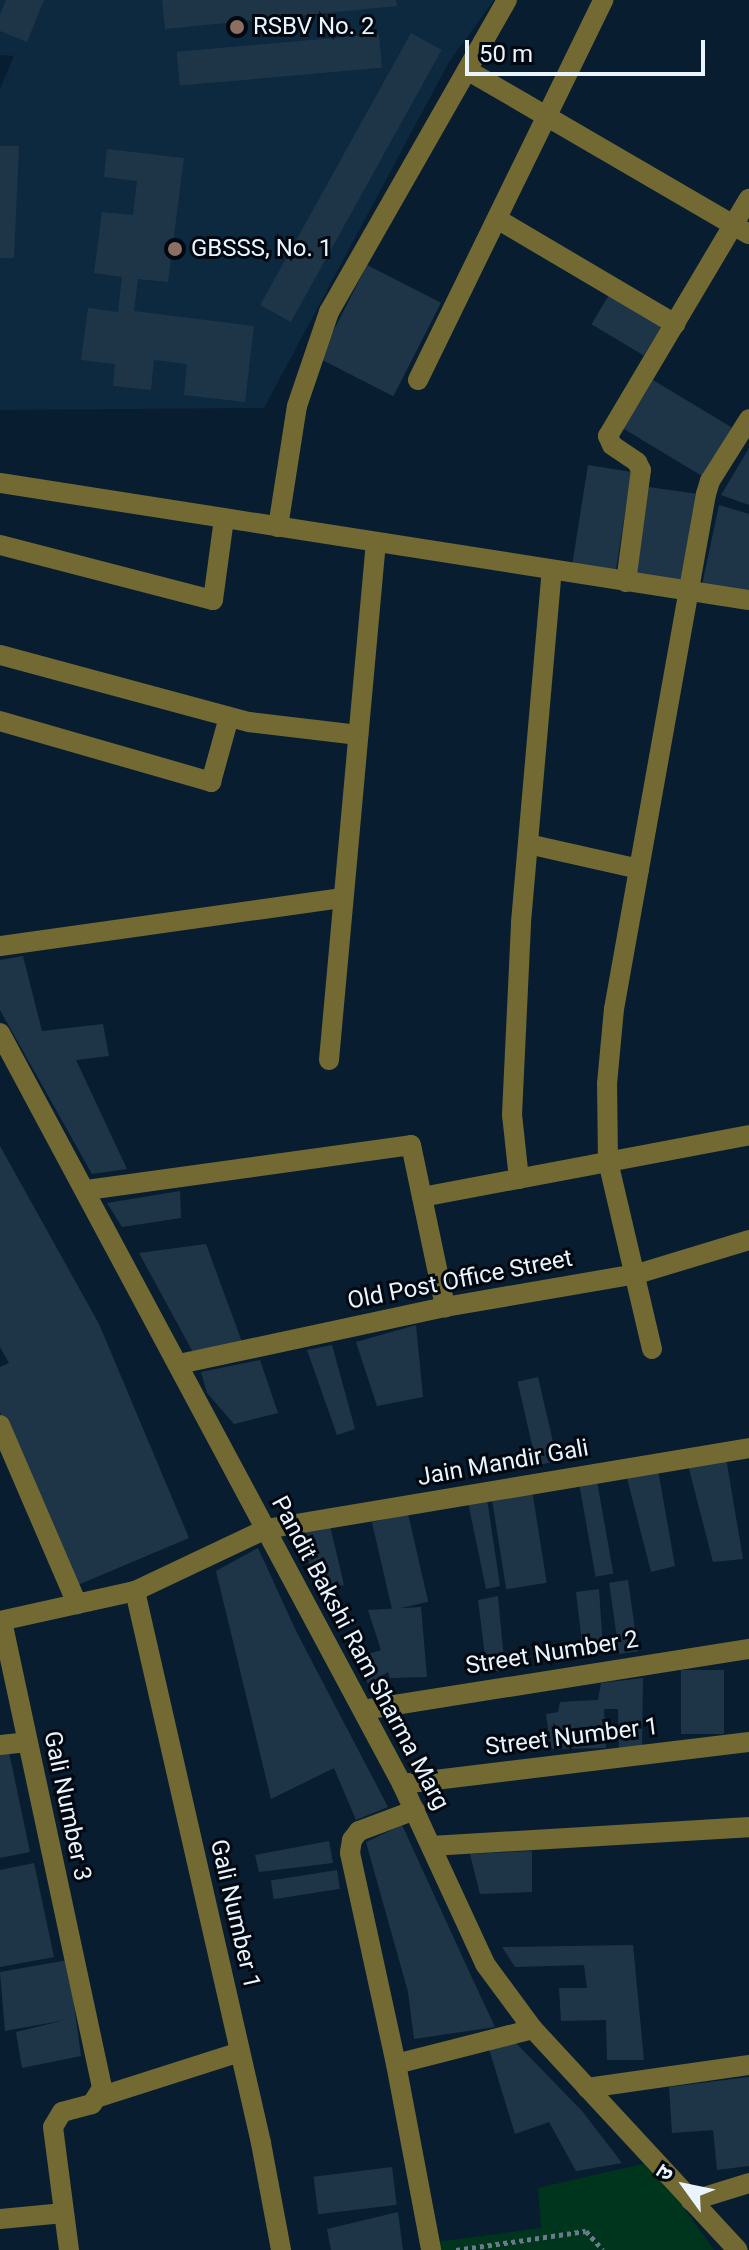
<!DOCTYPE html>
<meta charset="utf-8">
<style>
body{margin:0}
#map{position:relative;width:749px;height:2250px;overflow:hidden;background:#081e30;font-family:Roboto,"Noto Sans Devanagari",sans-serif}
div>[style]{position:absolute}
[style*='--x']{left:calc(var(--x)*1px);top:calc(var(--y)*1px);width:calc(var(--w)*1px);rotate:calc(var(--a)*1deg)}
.built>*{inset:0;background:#0c293f}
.green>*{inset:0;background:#00351d}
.building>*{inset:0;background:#1e3548;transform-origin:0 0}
.path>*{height:5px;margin-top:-2.5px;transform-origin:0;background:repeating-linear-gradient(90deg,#697a88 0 4px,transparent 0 8px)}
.minor>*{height:20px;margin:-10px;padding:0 10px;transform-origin:10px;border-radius:10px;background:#736a33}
.dots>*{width:22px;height:22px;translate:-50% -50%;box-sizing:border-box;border:4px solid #02080f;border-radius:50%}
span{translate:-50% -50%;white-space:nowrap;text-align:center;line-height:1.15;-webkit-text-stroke:6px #02080f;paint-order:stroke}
.poi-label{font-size:24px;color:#e9f4fe}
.left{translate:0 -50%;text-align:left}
.street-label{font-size:24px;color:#e9f4fe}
.north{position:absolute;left:645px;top:2146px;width:80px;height:80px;-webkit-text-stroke:6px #02080f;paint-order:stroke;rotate:303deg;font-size:22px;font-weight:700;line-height:32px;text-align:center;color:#e9f4fe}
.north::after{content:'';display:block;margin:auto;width:28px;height:36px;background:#e9f4fe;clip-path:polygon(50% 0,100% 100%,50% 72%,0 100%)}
.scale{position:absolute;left:465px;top:40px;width:240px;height:36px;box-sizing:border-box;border:4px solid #e9f4fe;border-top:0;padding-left:10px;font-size:24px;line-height:28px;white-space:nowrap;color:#e9f4fe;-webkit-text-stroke:6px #02080f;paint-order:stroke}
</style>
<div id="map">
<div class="built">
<div style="clip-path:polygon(0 0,494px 0,449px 62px,264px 408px,0 410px,0 89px,14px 56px,0 55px)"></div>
</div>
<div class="green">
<div style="clip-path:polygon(651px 2162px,714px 2250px,438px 2250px,436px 2242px,541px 2228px,538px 2188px)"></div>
</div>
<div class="building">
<div style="clip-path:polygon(6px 0,44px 0,27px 42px,0 31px,0 15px)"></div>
<div style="clip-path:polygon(162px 0,396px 0,397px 6px,165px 29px)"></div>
<div style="left:411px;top:33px;width:35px;height:311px;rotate:29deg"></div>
<div style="left:379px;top:34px;width:34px;height:203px;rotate:85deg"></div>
<div style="clip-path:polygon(0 146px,19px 146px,14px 258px,0 258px)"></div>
<div style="clip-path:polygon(107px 149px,184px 158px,168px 282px,138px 279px,134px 311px,254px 326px,245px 402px,184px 395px,187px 364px,154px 360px,151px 390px,113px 386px,115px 364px,81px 360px,88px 308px,118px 312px,122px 277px,94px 273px,102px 212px,133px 215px,137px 181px,104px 177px)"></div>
<div style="left:367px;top:265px;width:83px;height:105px;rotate:27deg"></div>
<div style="left:609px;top:295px;width:61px;height:34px;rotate:31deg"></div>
<div style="left:653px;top:380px;width:92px;height:57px;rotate:31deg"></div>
<div style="clip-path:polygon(749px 448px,749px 505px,721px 495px)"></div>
<div style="left:588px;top:465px;width:44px;height:102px;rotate:9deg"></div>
<div style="left:641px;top:486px;width:60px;height:90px;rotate:8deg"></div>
<div style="clip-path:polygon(719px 505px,749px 514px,749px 591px,702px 585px)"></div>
<div style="clip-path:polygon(23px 956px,42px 1031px,103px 1024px,109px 1056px,76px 1060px,127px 1169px,92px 1174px,0 1010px,0 960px)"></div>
<div style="clip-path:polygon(0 1146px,99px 1324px,189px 1538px,73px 1587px,0 1412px,0 1367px,9px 1363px,0 1347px)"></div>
<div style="clip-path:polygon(180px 1191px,181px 1218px,122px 1227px,107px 1203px)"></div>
<div style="clip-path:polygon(206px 1244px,242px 1342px,194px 1354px,139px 1253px)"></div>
<div style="clip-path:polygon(416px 1325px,423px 1397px,377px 1406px,356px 1342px)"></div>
<div style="clip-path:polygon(332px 1345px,355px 1429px,337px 1435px,307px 1350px)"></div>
<div style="clip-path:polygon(260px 1360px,278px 1413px,234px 1424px,207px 1393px,201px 1372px)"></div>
<div style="left:538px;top:1377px;width:86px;height:21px;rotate:77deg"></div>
<div style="clip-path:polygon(726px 1458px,743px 1559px,713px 1562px,688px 1465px)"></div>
<div style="clip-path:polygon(658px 1470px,675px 1566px,651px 1572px,627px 1478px)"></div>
<div style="left:597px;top:1481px;width:94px;height:18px;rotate:80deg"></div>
<div style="left:532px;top:1490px;width:94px;height:41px;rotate:81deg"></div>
<div style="clip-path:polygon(487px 1499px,500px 1586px,486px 1589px,468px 1502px)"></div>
<div style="left:408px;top:1514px;width:90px;height:37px;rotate:77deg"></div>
<div style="clip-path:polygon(330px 1526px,344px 1585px,319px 1589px,296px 1533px)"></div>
<div style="clip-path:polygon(258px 1548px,296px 1631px,388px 1807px,356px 1820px,334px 1768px,271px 1799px,216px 1571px)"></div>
<div style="left:628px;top:1580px;width:72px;height:19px;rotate:82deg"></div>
<div style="clip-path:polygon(599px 1589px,603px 1648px,583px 1651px,576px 1592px)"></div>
<div style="clip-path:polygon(498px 1596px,505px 1671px,487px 1671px,478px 1600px)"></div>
<div style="clip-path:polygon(421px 1607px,427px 1677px,390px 1678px,388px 1672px,368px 1684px,356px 1658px,381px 1650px,368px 1610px)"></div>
<div style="left:681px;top:1670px;width:43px;height:64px"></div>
<div style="clip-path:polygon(643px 1678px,642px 1749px,619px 1749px,618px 1709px,604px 1709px,606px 1748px,551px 1749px,546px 1714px,558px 1712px,560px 1702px,598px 1700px,601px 1683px)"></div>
<div style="clip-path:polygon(9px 1752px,30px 1852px,0 1858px,0 1753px)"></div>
<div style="clip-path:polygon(402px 1825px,473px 1980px,495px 2027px,414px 2039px,408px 1992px,366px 1842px)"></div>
<div style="clip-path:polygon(329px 1841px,333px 1863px,259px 1872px,255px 1855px)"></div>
<div style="clip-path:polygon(532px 1851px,532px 1892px,480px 1894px,470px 1854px)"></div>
<div style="clip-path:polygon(34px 1863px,54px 1957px,0 1967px,0 1870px)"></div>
<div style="left:337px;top:1870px;width:19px;height:67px;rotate:81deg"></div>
<div style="clip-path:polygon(633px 1945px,644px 2060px,607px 2060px,606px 2020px,561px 2021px,559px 1988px,587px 1988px,584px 1965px,515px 1967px,502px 1947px)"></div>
<div style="clip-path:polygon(68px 1960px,81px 2056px,22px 2068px,16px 2032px,65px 2020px,5px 2031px,0 1972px)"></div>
<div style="clip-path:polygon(514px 2041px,582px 2111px,622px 2163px,576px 2171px,549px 2122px,515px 2134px,489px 2049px)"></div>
<div style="clip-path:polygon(749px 2077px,749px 2166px,717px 2170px,713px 2130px,672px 2133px,669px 2087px)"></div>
<div style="left:392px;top:2167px;width:38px;height:79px;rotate:83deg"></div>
<div style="clip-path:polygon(398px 2212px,403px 2250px,331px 2250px,327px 2229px)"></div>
</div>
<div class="path">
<div style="--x:456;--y:2250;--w:131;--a:-8.3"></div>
<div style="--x:586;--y:2231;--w:25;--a:48"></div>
</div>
<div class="minor">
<div style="--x:467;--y:70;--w:326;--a:30.2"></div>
<div style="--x:497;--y:219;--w:207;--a:30.5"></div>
<div style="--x:418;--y:380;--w:423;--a:-64"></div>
<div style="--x:0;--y:483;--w:758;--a:8.88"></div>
<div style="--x:278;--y:527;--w:122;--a:-81.1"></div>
<div style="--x:297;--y:406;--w:99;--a:-71.2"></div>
<div style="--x:329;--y:312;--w:359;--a:-60.3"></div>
<div style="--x:0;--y:545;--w:220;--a:14.5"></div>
<div style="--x:213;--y:600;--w:82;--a:-82.3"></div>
<div style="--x:626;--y:582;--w:113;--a:-82.4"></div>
<div style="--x:641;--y:470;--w:9;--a:-117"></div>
<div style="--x:637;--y:462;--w:30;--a:-146"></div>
<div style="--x:612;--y:445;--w:10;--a:-114"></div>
<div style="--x:608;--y:436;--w:276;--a:-59.3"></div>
<div style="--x:0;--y:655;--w:258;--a:15.1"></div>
<div style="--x:249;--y:722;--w:110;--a:6.8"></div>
<div style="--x:0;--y:721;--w:220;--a:16.1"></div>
<div style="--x:211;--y:782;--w:67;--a:-74.5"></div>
<div style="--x:528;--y:844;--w:114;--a:12.7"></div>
<div style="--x:0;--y:946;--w:346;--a:-8"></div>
<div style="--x:0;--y:1033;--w:852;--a:61.84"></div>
<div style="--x:402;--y:1784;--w:198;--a:65.2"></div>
<div style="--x:485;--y:1964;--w:81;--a:53.6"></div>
<div style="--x:533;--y:2029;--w:301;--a:47.2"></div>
<div style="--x:329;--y:1060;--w:520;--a:-84.82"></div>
<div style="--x:519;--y:1179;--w:64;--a:-96.2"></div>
<div style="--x:512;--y:1115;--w:193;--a:-87.3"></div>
<div style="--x:521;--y:922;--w:352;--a:-85"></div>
<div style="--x:87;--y:1190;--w:327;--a:-7.9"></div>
<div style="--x:411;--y:1145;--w:166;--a:78.1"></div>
<div style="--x:422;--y:1197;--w:333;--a:-10.7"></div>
<div style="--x:652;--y:1349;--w:192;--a:-103.2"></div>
<div style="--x:608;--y:1162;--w:78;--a:-90.7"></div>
<div style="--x:607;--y:1084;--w:75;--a:-84.7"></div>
<div style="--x:614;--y:1009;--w:523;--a:-79.87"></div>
<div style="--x:706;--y:494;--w:14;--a:-73"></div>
<div style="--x:710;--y:481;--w:73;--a:-57.8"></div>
<div style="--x:179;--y:1364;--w:272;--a:-12.1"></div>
<div style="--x:445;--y:1307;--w:195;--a:-9.8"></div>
<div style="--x:637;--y:1274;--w:117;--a:-16.9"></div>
<div style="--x:0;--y:1425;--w:195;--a:66.7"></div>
<div style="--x:135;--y:1591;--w:566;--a:77.14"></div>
<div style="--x:261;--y:2143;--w:109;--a:79.4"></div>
<div style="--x:0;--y:1621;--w:138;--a:-12.5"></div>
<div style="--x:135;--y:1591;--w:145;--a:-25.3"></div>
<div style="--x:266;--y:1529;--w:490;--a:-9.5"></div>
<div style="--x:2;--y:1621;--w:478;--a:77.9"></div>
<div style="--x:102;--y:2088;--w:19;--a:122"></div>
<div style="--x:92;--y:2104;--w:31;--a:165"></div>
<div style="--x:62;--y:2112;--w:17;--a:121"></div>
<div style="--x:53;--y:2127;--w:124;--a:82.6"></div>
<div style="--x:363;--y:1710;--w:391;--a:-9"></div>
<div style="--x:0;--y:1745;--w:27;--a:-6"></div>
<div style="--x:402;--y:1784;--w:350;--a:-6.9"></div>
<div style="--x:415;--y:1810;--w:60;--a:159.4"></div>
<div style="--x:359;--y:1831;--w:11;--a:128"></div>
<div style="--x:352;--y:1840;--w:13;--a:99"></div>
<div style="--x:350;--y:1853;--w:216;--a:77.7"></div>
<div style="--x:396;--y:2064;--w:189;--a:79.3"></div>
<div style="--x:431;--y:1846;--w:319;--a:-3.4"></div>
<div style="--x:396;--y:2064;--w:141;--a:-14.3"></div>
<div style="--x:587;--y:2088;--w:164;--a:-8.1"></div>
<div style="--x:99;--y:2097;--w:148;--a:-17.7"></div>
<div style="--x:691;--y:2201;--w:61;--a:-17.2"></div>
<div style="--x:0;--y:2219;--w:64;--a:-5.4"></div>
</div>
<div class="dots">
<div style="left:237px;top:27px;background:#8d6e63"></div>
<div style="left:175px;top:249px;background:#8d6e63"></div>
</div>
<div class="poi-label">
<span class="left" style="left:253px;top:27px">RSBV No. 2</span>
<span class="left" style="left:191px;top:249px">GBSSS, No. 1</span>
</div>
<div class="street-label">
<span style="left:460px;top:1280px;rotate:-11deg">Old Post Office Street</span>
<span style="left:503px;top:1463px;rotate:-10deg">Jain Mandir Gali</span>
<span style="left:360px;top:1653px;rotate:62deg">Pandit Bakshi Ram Sharma Marg</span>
<span style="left:552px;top:1653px;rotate:-9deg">Street Number 2</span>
<span style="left:572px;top:1737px;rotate:-7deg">Street Number 1</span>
<span style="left:67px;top:1806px;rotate:78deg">Gali Number 3</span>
<span style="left:235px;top:1914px;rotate:77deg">Gali Number 1</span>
</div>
<div class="north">उ</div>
<div class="scale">50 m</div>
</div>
